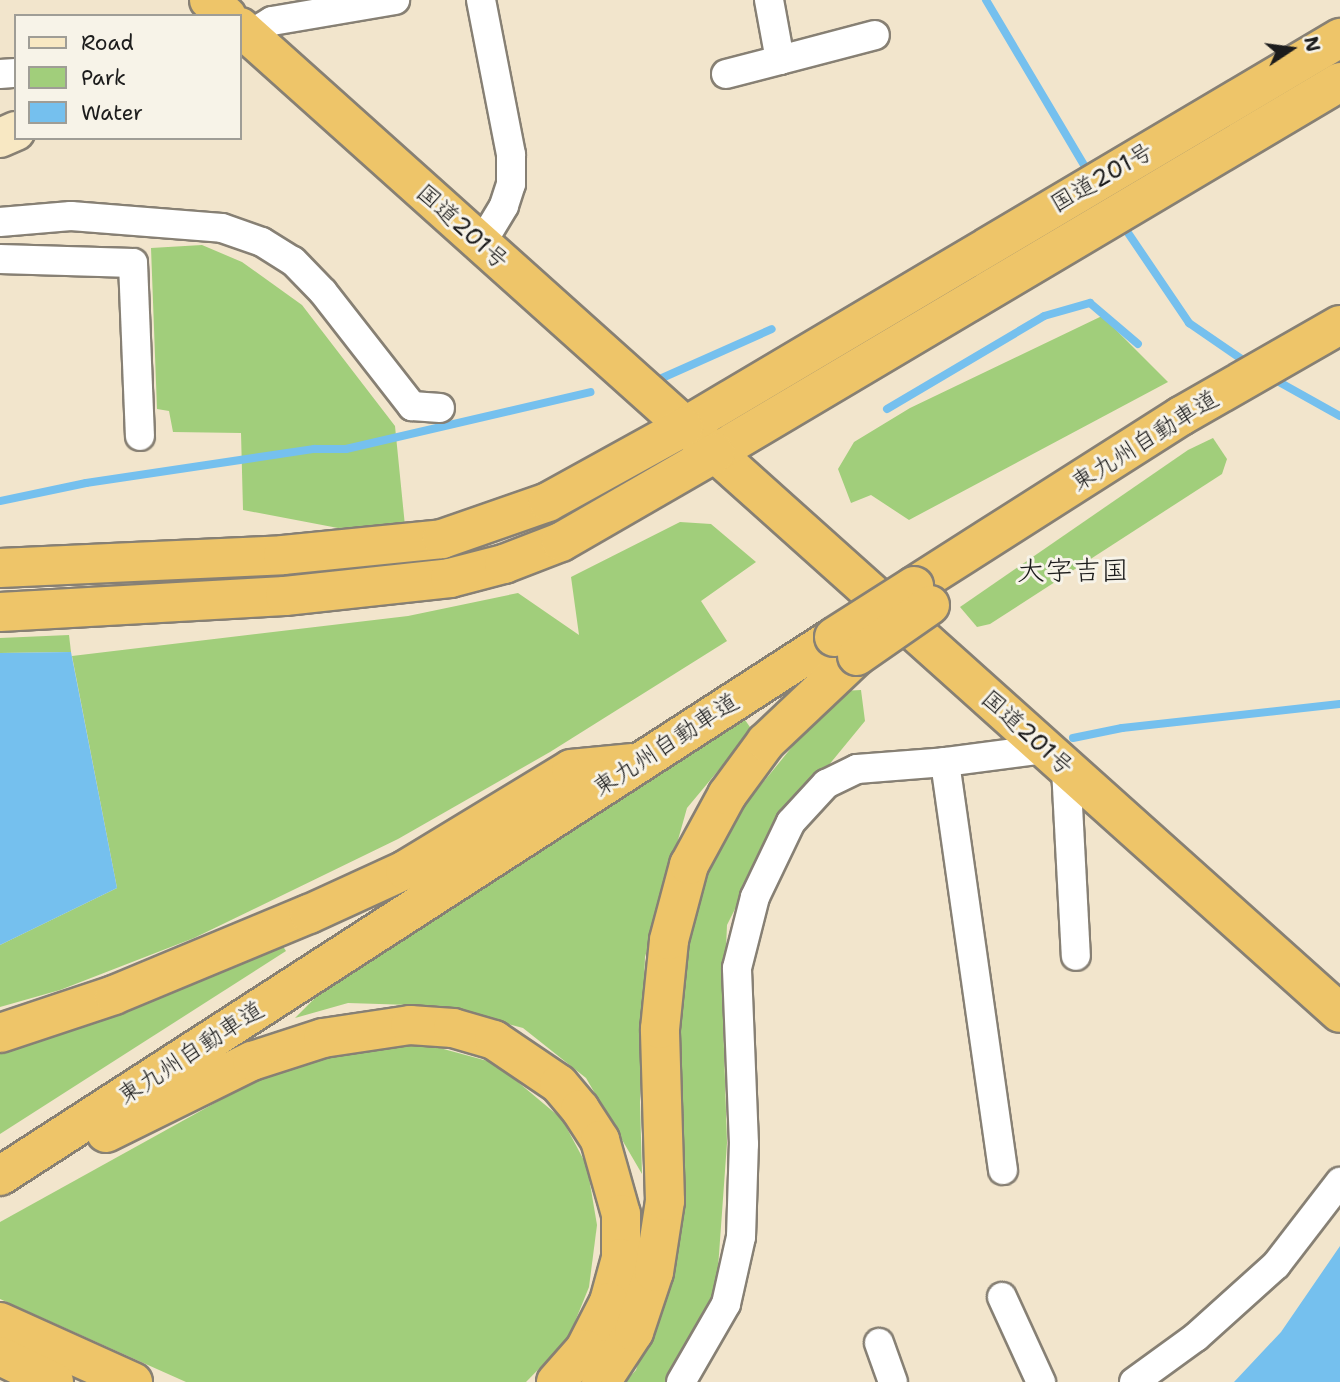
<!DOCTYPE html>
<meta charset="utf-8">
<style>
body{margin:0}
#map{position:relative;width:1340px;height:1382px;overflow:hidden;background:#f2e5cc;font-family:"Shantell Sans","Klee One",sans-serif}
div>[style]{position:absolute}
[style*='--x']{left:calc(var(--x)*1px);top:calc(var(--y)*1px);width:calc(var(--w)*1px);rotate:calc(var(--a)*1deg)}
.green>*{inset:0;background:#a1ce7b}
.water>*{inset:0;background:#75c0ee}
.stream>*{height:8px;margin:-4px;padding:0 4px;transform-origin:4px;border-radius:4px;background:#75c0ee}
.roads{filter:drop-shadow(2px 0 #878074) drop-shadow(-2px 0 #878074) drop-shadow(0 2px #878074) drop-shadow(0 -2px #878074)}
.minor>*{height:28px;margin:-14px;padding:0 14px;transform-origin:14px;border-radius:14px;background:#fff}
.secondary>*{height:38px;margin:-19px;padding:0 19px;transform-origin:19px;border-radius:19px;background:#f8e8c3}
.trunk>*{height:38px;margin:-19px;padding:0 19px;transform-origin:19px;border-radius:19px;background:#eec569}
.motorway>*{height:38px;margin:-19px;padding:0 19px;transform-origin:19px;border-radius:19px;background:#eec569}
.bridges{filter:drop-shadow(2px 0 #878074) drop-shadow(-2px 0 #878074) drop-shadow(0 2px #878074) drop-shadow(0 -2px #878074)}
.motorway-bridge>*{height:38px;margin:-19px;padding:0 19px;transform-origin:19px;border-radius:19px;background:#eec569}
span{translate:-50% -50%;white-space:nowrap;text-align:center;line-height:1.15;-webkit-text-stroke:6px #f7f3e8;paint-order:stroke}
.street-label{font-size:24px;color:#1c1c1c}
.quarter-label{font-size:28px;color:#1c1c1c}
.legend{position:absolute;left:14px;top:14px;width:228px;height:126px;box-sizing:border-box;background:#f7f3e8;border:2px solid #9f9d96;margin:0;padding:9px 12px;list-style:none;font-size:21px;color:#1c1c1c}
.legend li{display:flex;align-items:center;gap:14px;height:35px}
.legend b{width:35px;border:2px solid #9f9d96}
.north{position:absolute;left:1256px;top:14px;width:70px;height:70px;-webkit-text-stroke:5px #f7f3e8;paint-order:stroke;rotate:77deg;font-size:19px;font-weight:700;line-height:28px;text-align:center;color:#1c1c1c}
.north::after{content:'';display:block;margin:auto;width:24px;height:32px;background:#1c1c1c;clip-path:polygon(50% 0,100% 100%,50% 72%,0 100%)}
</style>
<div id="map">
<div class="green">
<div style="clip-path:polygon(202px 245px,242px 262px,302px 305px,395px 426px,405px 526px,338px 528px,243px 510px,241px 433px,173px 432px,169px 411px,157px 409px,151px 248px)"></div>
<div style="clip-path:polygon(1102px 316px,1168px 382px,909px 520px,871px 495px,851px 503px,838px 469px,854px 442px,910px 408px)"></div>
<div style="clip-path:polygon(1213px 438px,1227px 459px,1222px 474px,990px 624px,977px 627px,960px 607px,1188px 450px)"></div>
<div style="clip-path:polygon(680px 522px,711px 524px,756px 562px,701px 601px,727px 641px,550px 752px,398px 839px,194px 938px,60px 990px,0 1007px,0 945px,117px 888px,72px 656px,408px 616px,518px 593px,579px 635px,571px 577px)"></div>
<div style="clip-path:polygon(69px 635px,71px 652px,0 653px,0 638px)"></div>
<div style="clip-path:polygon(861px 690px,865px 721px,773px 833px,727px 925px,723px 1018px,727px 1143px,717px 1282px,694px 1345px,671px 1382px,625px 1382px,636px 1370px,678px 1244px,678px 1006px,685px 924px,722px 833px,822px 710px,842px 691px)"></div>
<div style="clip-path:polygon(743px 717px,752px 730px,687px 808px,645px 957px,640px 1102px,642px 1174px,586px 1078px,523px 1028px,442px 1006px,348px 1003px,295px 1018px,317px 996px)"></div>
<div style="clip-path:polygon(280px 942px,286px 951px,0 1134px,0 1050px)"></div>
<div style="clip-path:polygon(425px 1044px,495px 1063px,562px 1119px,587px 1166px,597px 1225px,589px 1287px,568px 1339px,526px 1382px,186px 1382px,0 1299px,0 1222px,280px 1067px,346px 1049px)"></div>
</div>
<div class="water">
<div style="clip-path:polygon(71px 652px,117px 888px,0 945px,0 653px)"></div>
<div style="clip-path:polygon(1340px 1246px,1340px 1382px,1234px 1382px,1281px 1332px)"></div>
</div>
<div class="stream">
<div style="--x:986;--y:0;--w:204;--a:59.3"></div>
<div style="--x:1122;--y:224;--w:120;--a:55.9"></div>
<div style="--x:1189;--y:323;--w:74;--a:34.5"></div>
<div style="--x:1270;--y:377;--w:80;--a:29.1"></div>
<div style="--x:662;--y:378;--w:120;--a:-24"></div>
<div style="--x:887;--y:409;--w:182;--a:-30.6"></div>
<div style="--x:1044;--y:316;--w:48;--a:-15.8"></div>
<div style="--x:1090;--y:303;--w:63;--a:40.5"></div>
<div style="--x:0;--y:501;--w:88;--a:-11.8"></div>
<div style="--x:86;--y:483;--w:231;--a:-8.5"></div>
<div style="--x:314;--y:449;--w:32;--a:0"></div>
<div style="--x:346;--y:449;--w:251;--a:-13.1"></div>
<div style="--x:1073;--y:738;--w:50;--a:-11.5"></div>
<div style="--x:1122;--y:728;--w:219;--a:-6.3"></div>
</div>
<div class="roads">
<div class="minor">
<div style="--x:481;--y:0;--w:158;--a:79"></div>
<div style="--x:511;--y:155;--w:29;--a:90"></div>
<div style="--x:511;--y:184;--w:23;--a:108"></div>
<div style="--x:504;--y:206;--w:44;--a:121.2"></div>
<div style="--x:769;--y:0;--w:61;--a:79.6"></div>
<div style="--x:780;--y:60;--w:98;--a:-14.7"></div>
<div style="--x:249;--y:35;--w:27;--a:-31"></div>
<div style="--x:272;--y:21;--w:125;--a:-9.7"></div>
<div style="--x:0;--y:74;--w:16;--a:-4"></div>
<div style="--x:726;--y:74;--w:56;--a:-14.5"></div>
<div style="--x:0;--y:222;--w:71;--a:-4.8"></div>
<div style="--x:71;--y:216;--w:151;--a:4.5"></div>
<div style="--x:222;--y:228;--w:42;--a:19.3"></div>
<div style="--x:262;--y:242;--w:36;--a:32"></div>
<div style="--x:293;--y:261;--w:43;--a:45.9"></div>
<div style="--x:323;--y:292;--w:145;--a:52"></div>
<div style="--x:412;--y:406;--w:28;--a:4"></div>
<div style="--x:0;--y:259;--w:133;--a:1.7"></div>
<div style="--x:133;--y:263;--w:173;--a:87.7"></div>
<div style="--x:1066;--y:768;--w:188;--a:87"></div>
<div style="--x:1003;--y:1170;--w:412;--a:-98.1"></div>
<div style="--x:945;--y:762;--w:101;--a:-7.4"></div>
<div style="--x:1002;--y:1297;--w:94;--a:65.4"></div>
<div style="--x:879;--y:1343;--w:41;--a:70.3"></div>
<div style="--x:681;--y:1382;--w:90;--a:-60"></div>
<div style="--x:726;--y:1304;--w:69;--a:-77.4"></div>
<div style="--x:741;--y:1237;--w:93;--a:-88.2"></div>
<div style="--x:744;--y:1144;--w:176;--a:-92.3"></div>
<div style="--x:737;--y:968;--w:73;--a:-75.8"></div>
<div style="--x:755;--y:897;--w:83;--a:-64.4"></div>
<div style="--x:791;--y:822;--w:52;--a:-47.4"></div>
<div style="--x:826;--y:784;--w:34;--a:-26"></div>
<div style="--x:857;--y:769;--w:88;--a:-4.5"></div>
<div style="--x:1134;--y:1382;--w:77;--a:-36"></div>
<div style="--x:1196;--y:1337;--w:108;--a:-42"></div>
<div style="--x:1276;--y:1265;--w:105;--a:-52.4"></div>
</div>
<div class="secondary">
<div style="--x:0;--y:138;--w:17;--a:-24"></div>
</div>
<div class="trunk">
<div style="--x:209;--y:0;--w:24;--a:42"></div>
<div style="--x:240;--y:27;--w:1477;--a:41.87"></div>
<div style="--x:684;--y:427;--w:763;--a:-30.67"></div>
<div style="--x:715;--y:453;--w:727;--a:-30.69"></div>
</div>
<div class="motorway">
<div style="--x:0;--y:568;--w:283;--a:-2.6"></div>
<div style="--x:283;--y:555;--w:160;--a:-5.7"></div>
<div style="--x:442;--y:539;--w:112;--a:-19.2"></div>
<div style="--x:548;--y:502;--w:155;--a:-28.9"></div>
<div style="--x:914;--y:586;--w:317;--a:-32.5"></div>
<div style="--x:1181;--y:416;--w:183;--a:-29.8"></div>
<div style="--x:0;--y:612;--w:285;--a:-3.2"></div>
<div style="--x:285;--y:596;--w:166;--a:-6.2"></div>
<div style="--x:450;--y:578;--w:56;--a:-14.5"></div>
<div style="--x:504;--y:564;--w:61;--a:-21.1"></div>
<div style="--x:561;--y:542;--w:178;--a:-30"></div>
<div style="--x:0;--y:1033;--w:120;--a:-18.4"></div>
<div style="--x:114;--y:995;--w:211;--a:-22.6"></div>
<div style="--x:309;--y:914;--w:106;--a:-24.6"></div>
<div style="--x:405;--y:870;--w:194;--a:-31.3"></div>
<div style="--x:571;--y:769;--w:60;--a:-5.7"></div>
<div style="--x:106;--y:1133;--w:163;--a:-26.3"></div>
<div style="--x:252;--y:1061;--w:75;--a:-17.9"></div>
<div style="--x:323;--y:1038;--w:88;--a:-8.5"></div>
<div style="--x:410;--y:1025;--w:43;--a:4"></div>
<div style="--x:453;--y:1028;--w:43;--a:16.3"></div>
<div style="--x:494;--y:1040;--w:78;--a:34.1"></div>
<div style="--x:559;--y:1084;--w:33;--a:50"></div>
<div style="--x:580;--y:1109;--w:37;--a:57"></div>
<div style="--x:600;--y:1140;--w:77;--a:74.2"></div>
<div style="--x:621;--y:1214;--w:44;--a:90"></div>
<div style="--x:621;--y:1258;--w:46;--a:105.3"></div>
<div style="--x:609;--y:1302;--w:53;--a:117.1"></div>
<div style="--x:585;--y:1349;--w:44;--a:131.3"></div>
<div style="--x:0;--y:1176;--w:993;--a:-32.87"></div>
<div style="--x:0;--y:1322;--w:146;--a:24.3"></div>
<div style="--x:0;--y:1356;--w:60;--a:25.7"></div>
<div style="--x:601;--y:1382;--w:60;--a:-56.6"></div>
<div style="--x:634;--y:1332;--w:63;--a:-71.6"></div>
<div style="--x:654;--y:1272;--w:72;--a:-81.2"></div>
<div style="--x:665;--y:1201;--w:172;--a:-91.7"></div>
<div style="--x:660;--y:1029;--w:89;--a:-84.2"></div>
<div style="--x:669;--y:940;--w:78;--a:-75.1"></div>
<div style="--x:689;--y:865;--w:80;--a:-61.5"></div>
<div style="--x:727;--y:795;--w:66;--a:-53.7"></div>
<div style="--x:766;--y:742;--w:125;--a:-43.4"></div>
</div>
</div>
<div class="bridges">
<div class="motorway-bridge">
<div style="--x:834;--y:637;--w:95;--a:-32.5"></div>
<div style="--x:857;--y:656;--w:89;--a:-34.9"></div>
</div>
</div>
<div class="street-label">
<span style="left:1102px;top:178px;rotate:-30deg">国道201号</span>
<span style="left:462px;top:227px;rotate:42deg">国道201号</span>
<span style="left:1145px;top:441px;rotate:-32deg">東九州自動車道</span>
<span style="left:1027px;top:733px;rotate:42deg">国道201号</span>
<span style="left:666px;top:745px;rotate:-33deg">東九州自動車道</span>
<span style="left:191px;top:1053px;rotate:-33deg">東九州自動車道</span>
</div>
<div class="quarter-label">
<span style="left:1073px;top:570px">大字吉国</span>
</div>
<ul class="legend">
<li><b style="height:9px;background:#f8e8c3"></b>Road</li>
<li><b style="height:19px;background:#a1ce7b"></b>Park</li>
<li><b style="height:19px;background:#75c0ee"></b>Water</li>
</ul>
<div class="north">N</div>
</div>
